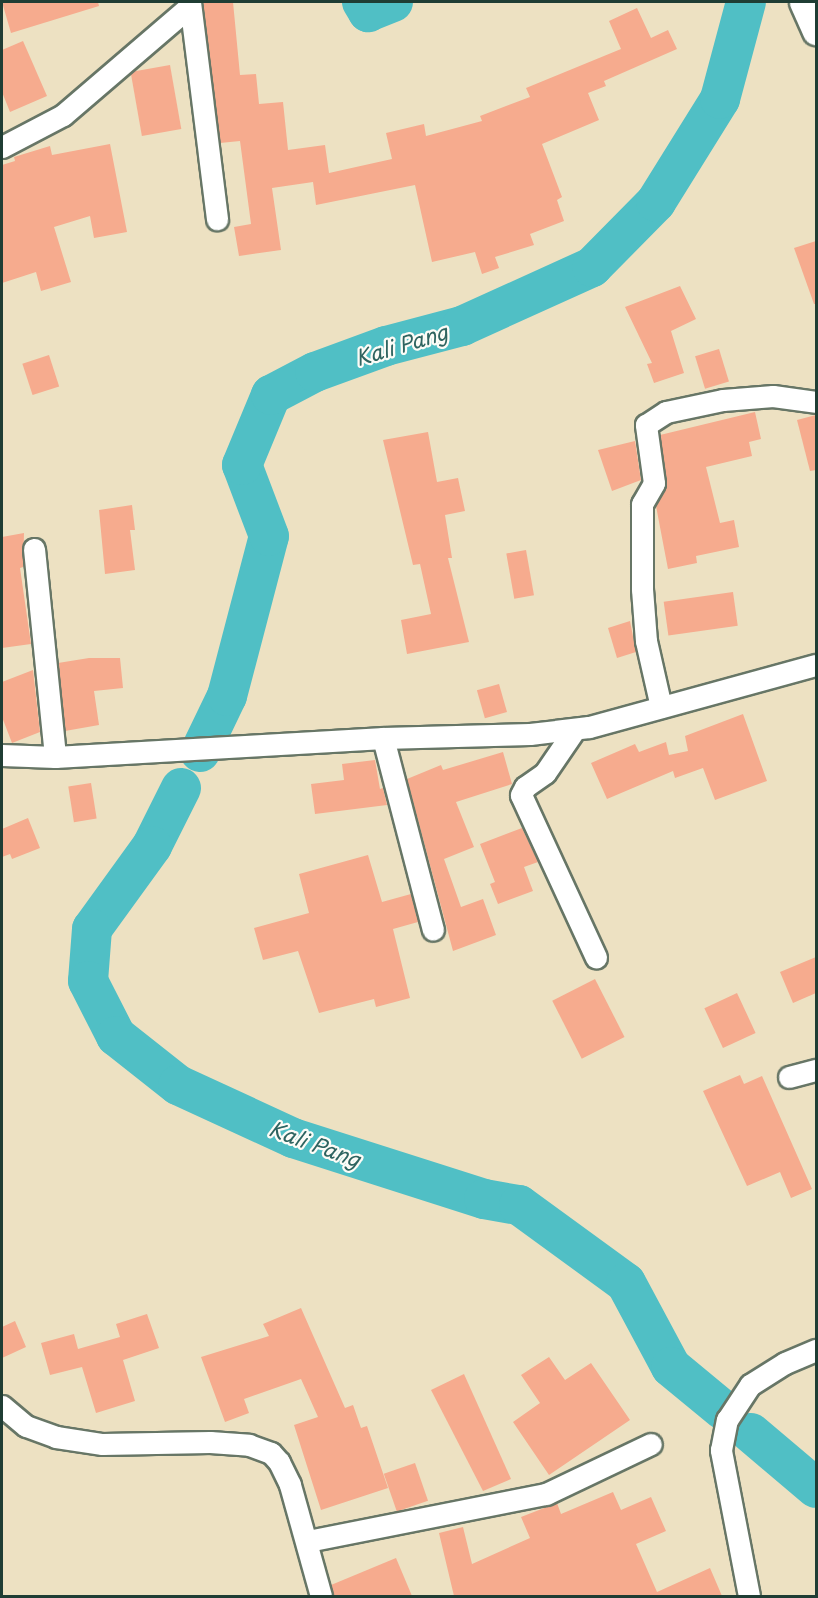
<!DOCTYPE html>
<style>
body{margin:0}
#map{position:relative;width:818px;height:1598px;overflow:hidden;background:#ede1c2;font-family:"Playpen Sans",sans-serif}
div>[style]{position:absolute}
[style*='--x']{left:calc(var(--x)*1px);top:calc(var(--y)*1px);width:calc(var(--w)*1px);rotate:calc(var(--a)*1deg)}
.river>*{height:40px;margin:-20px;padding:0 20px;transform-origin:20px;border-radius:20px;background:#50bfc5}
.building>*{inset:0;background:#f6ab8e;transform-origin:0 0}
.roads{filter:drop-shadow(2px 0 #677666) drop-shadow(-2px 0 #677666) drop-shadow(0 2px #677666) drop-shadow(0 -2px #677666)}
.minor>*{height:21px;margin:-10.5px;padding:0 10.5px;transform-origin:10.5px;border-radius:10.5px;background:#fff}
.tertiary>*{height:27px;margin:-13.5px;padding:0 13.5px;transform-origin:13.5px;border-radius:13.5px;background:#fff}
span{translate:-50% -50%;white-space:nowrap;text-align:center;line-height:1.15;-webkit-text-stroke:4.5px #fdfcf7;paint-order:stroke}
.water-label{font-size:21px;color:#2e6460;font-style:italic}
.frame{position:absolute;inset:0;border:3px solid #1f3d34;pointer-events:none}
</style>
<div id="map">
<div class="river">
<div style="--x:362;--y:2;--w:12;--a:59"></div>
<div style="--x:368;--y:12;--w:27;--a:-22"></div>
<div style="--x:200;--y:752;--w:62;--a:-64.3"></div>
<div style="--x:227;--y:696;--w:165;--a:-75.3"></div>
<div style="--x:269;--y:536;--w:76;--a:-110.8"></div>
<div style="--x:242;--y:465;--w:76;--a:-67.5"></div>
<div style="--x:271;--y:395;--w:50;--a:-27.6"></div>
<div style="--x:315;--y:372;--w:76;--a:-20.1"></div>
<div style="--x:386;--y:346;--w:79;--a:-14.7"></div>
<div style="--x:462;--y:326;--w:143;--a:-24.4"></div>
<div style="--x:592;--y:267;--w:91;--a:-45.4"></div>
<div style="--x:656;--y:202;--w:121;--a:-58.1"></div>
<div style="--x:720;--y:99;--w:100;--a:-75"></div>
<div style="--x:181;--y:788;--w:65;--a:116.6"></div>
<div style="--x:152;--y:846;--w:102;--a:125.9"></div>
<div style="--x:92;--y:929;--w:52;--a:94.4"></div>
<div style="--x:88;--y:981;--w:62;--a:63"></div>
<div style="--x:116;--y:1036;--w:79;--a:38.3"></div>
<div style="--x:178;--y:1085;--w:127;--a:24.7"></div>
<div style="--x:293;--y:1138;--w:201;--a:17.7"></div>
<div style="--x:484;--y:1199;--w:36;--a:10"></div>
<div style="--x:519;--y:1205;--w:132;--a:36.1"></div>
<div style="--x:626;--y:1283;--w:95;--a:61.8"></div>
<div style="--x:671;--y:1367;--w:67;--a:39.6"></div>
<div style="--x:751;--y:1433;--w:85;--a:40.2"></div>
</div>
<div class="building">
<div style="clip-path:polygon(2px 2px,98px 2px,99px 6px,11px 33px)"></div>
<div style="clip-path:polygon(203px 2px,233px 2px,240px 75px,256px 74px,259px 104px,283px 102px,288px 150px,325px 145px,329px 173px,392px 159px,386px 133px,424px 124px,426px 136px,482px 121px,480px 116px,530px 97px,526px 88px,621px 49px,609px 21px,637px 8px,651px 38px,668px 30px,677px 49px,604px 81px,606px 86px,588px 93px,599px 120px,542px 144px,562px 197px,557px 200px,564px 221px,530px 234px,534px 245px,495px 257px,499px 268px,482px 274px,475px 252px,432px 262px,415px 185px,316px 205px,313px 182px,272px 188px,281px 250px,239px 256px,234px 227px,251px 224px,240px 141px,220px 143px)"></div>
<div style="clip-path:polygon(23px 41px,47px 96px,10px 112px,2px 92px,2px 50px)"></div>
<div style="left:170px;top:65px;width:65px;height:40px;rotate:80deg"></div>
<div style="clip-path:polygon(110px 144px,127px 232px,94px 238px,90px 216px,54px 227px,71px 282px,41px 291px,36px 272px,2px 283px,2px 165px,15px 161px,14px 157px,50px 146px,52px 155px)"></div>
<div style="clip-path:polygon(816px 241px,816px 304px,814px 304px,794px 248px)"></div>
<div style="clip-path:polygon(680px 286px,696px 319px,671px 331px,684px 373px,654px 383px,647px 364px,652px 363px,625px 307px)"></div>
<div style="left:719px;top:349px;width:34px;height:25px;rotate:73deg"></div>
<div style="left:49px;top:355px;width:33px;height:28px;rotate:72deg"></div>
<div style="clip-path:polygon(755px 412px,761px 439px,749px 442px,752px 456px,706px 467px,720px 523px,734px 520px,739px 547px,696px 556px,697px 563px,668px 569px,656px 506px,667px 482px,660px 435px)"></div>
<div style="clip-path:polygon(816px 415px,816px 470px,810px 471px,797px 420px)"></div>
<div style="clip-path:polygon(428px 432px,437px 482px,458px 478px,465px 511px,445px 515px,452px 558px,448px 558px,469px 642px,407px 654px,401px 620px,431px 614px,420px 564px,413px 565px,383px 440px)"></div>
<div style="clip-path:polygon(635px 441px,641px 480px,612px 491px,598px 450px)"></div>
<div style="clip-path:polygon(132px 505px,135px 530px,130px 530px,135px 570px,105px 574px,99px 510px)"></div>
<div style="clip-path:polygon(24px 533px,23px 567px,20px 568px,31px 644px,2px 648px,2px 537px)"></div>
<div style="left:526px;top:550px;width:46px;height:20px;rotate:80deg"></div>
<div style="left:733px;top:592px;width:34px;height:70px;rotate:82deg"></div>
<div style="clip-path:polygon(630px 621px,636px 652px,617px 658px,608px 628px)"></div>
<div style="clip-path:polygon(89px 658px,120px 658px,123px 688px,94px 691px,99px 725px,65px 731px,58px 663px)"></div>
<div style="clip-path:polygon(33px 670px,40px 732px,12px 743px,2px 717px,2px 682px)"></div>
<div style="left:499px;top:684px;width:29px;height:23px;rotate:74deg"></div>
<div style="clip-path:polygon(743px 714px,767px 781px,715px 800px,703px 768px,675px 778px,673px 771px,607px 799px,591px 763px,635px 744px,639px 752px,666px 742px,669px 755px,688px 751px,685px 736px)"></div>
<div style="clip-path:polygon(503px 752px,512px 784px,456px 802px,474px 847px,444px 859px,461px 907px,483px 899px,496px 935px,453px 951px,407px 779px,441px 765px,443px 770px)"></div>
<div style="clip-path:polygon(375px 760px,380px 789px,383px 788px,387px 805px,315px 814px,311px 784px,344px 780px,342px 764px)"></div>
<div style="left:91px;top:783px;width:36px;height:23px;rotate:81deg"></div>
<div style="clip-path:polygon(28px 818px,40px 848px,12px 859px,10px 854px,2px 857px,2px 829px)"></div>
<div style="clip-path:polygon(522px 828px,538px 862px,524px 867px,533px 891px,498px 904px,490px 884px,495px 882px,480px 844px)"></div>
<div style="clip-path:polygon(368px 855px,382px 902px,411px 894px,418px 922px,393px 929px,410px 998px,376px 1007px,374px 999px,319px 1013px,298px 951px,263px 960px,254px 928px,309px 913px,299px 874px)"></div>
<div style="clip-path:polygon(816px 957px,816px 993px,793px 1003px,780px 972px)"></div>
<div style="left:595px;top:979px;width:65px;height:48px;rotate:63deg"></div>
<div style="left:737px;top:993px;width:44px;height:36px;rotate:65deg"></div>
<div style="clip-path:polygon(740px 1075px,744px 1084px,762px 1076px,812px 1189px,791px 1198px,780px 1172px,747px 1186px,703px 1091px)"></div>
<div style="clip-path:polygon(301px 1308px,345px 1408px,353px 1405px,361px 1428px,367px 1426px,388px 1488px,321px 1510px,294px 1425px,318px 1417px,301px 1379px,244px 1399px,249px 1413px,225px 1422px,201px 1357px,269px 1336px,263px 1324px)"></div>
<div style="clip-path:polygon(147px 1314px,159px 1348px,123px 1360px,135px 1401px,96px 1413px,82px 1367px,50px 1375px,41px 1343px,74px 1334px,78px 1349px,120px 1337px,116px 1324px)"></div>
<div style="clip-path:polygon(15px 1321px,26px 1347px,2px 1358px,2px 1327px)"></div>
<div style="clip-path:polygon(549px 1357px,565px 1380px,591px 1363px,630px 1420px,549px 1475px,513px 1422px,540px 1403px,521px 1375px)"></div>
<div style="clip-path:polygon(464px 1374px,511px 1479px,483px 1491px,431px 1390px)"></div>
<div style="left:415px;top:1463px;width:40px;height:33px;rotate:71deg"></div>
<div style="clip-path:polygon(613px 1492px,621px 1510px,651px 1497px,666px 1531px,636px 1544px,657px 1592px,710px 1568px,722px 1596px,454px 1596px,439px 1533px,463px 1527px,472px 1564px,530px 1538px,521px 1517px,557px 1503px,561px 1514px)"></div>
<div style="clip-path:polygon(396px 1558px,412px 1596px,333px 1596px,331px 1585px)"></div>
</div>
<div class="roads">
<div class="minor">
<div style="--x:190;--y:2;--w:219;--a:82.9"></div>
<div style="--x:2;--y:147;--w:69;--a:-27.7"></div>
<div style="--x:63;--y:115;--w:167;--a:-40.6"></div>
<div style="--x:34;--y:549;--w:209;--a:84.2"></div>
<div style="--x:661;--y:707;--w:68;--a:-102.8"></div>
<div style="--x:646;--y:641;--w:52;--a:-94.4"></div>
<div style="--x:642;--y:589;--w:85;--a:-90"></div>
<div style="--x:642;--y:504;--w:24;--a:-60"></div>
<div style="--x:654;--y:483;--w:59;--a:-97.9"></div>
<div style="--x:646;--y:425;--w:24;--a:-33"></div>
<div style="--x:666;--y:412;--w:58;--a:-11.9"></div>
<div style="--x:723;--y:400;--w:50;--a:-4.6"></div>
<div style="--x:773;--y:396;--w:43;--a:7.9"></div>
<div style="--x:575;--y:729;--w:53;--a:124.3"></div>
<div style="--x:545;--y:773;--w:24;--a:145"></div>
<div style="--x:525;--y:787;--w:9;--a:117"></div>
<div style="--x:521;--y:795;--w:179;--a:65.2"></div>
<div style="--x:383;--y:738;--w:198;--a:75.4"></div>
<div style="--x:2;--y:755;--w:53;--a:2.2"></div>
<div style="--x:55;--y:757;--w:329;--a:-3.3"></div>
<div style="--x:383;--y:738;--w:147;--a:-1.6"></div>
<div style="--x:530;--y:734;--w:59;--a:-6.8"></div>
<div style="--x:589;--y:727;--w:235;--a:-15.3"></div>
<div style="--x:789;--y:1077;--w:28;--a:-15"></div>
<div style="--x:2;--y:1406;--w:31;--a:40"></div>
<div style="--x:26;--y:1426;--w:32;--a:20"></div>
<div style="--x:56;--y:1437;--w:47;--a:8.7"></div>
<div style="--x:102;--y:1444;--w:108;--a:-1.1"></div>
<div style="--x:210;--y:1442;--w:39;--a:4"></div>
<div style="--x:249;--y:1445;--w:23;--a:20"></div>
<div style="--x:271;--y:1453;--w:12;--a:48"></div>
<div style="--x:279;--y:1462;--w:25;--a:64"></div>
<div style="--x:290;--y:1485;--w:115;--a:74.4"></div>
<div style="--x:308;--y:1541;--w:243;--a:-11.2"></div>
<div style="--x:546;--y:1494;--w:116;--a:-25.5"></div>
<div style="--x:749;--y:1596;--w:149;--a:-100.9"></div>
<div style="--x:721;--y:1450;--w:31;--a:-79"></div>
<div style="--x:727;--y:1420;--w:42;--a:-56.7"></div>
<div style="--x:750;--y:1385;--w:41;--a:-32.2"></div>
<div style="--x:785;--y:1363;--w:34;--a:-23"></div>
</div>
<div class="tertiary">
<div style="--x:803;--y:2;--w:32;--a:66"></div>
</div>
</div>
<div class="water-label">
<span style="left:401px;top:344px;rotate:-17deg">Kali Pang</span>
<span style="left:315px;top:1143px;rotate:20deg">Kali Pang</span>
</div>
<div class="frame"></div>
</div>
